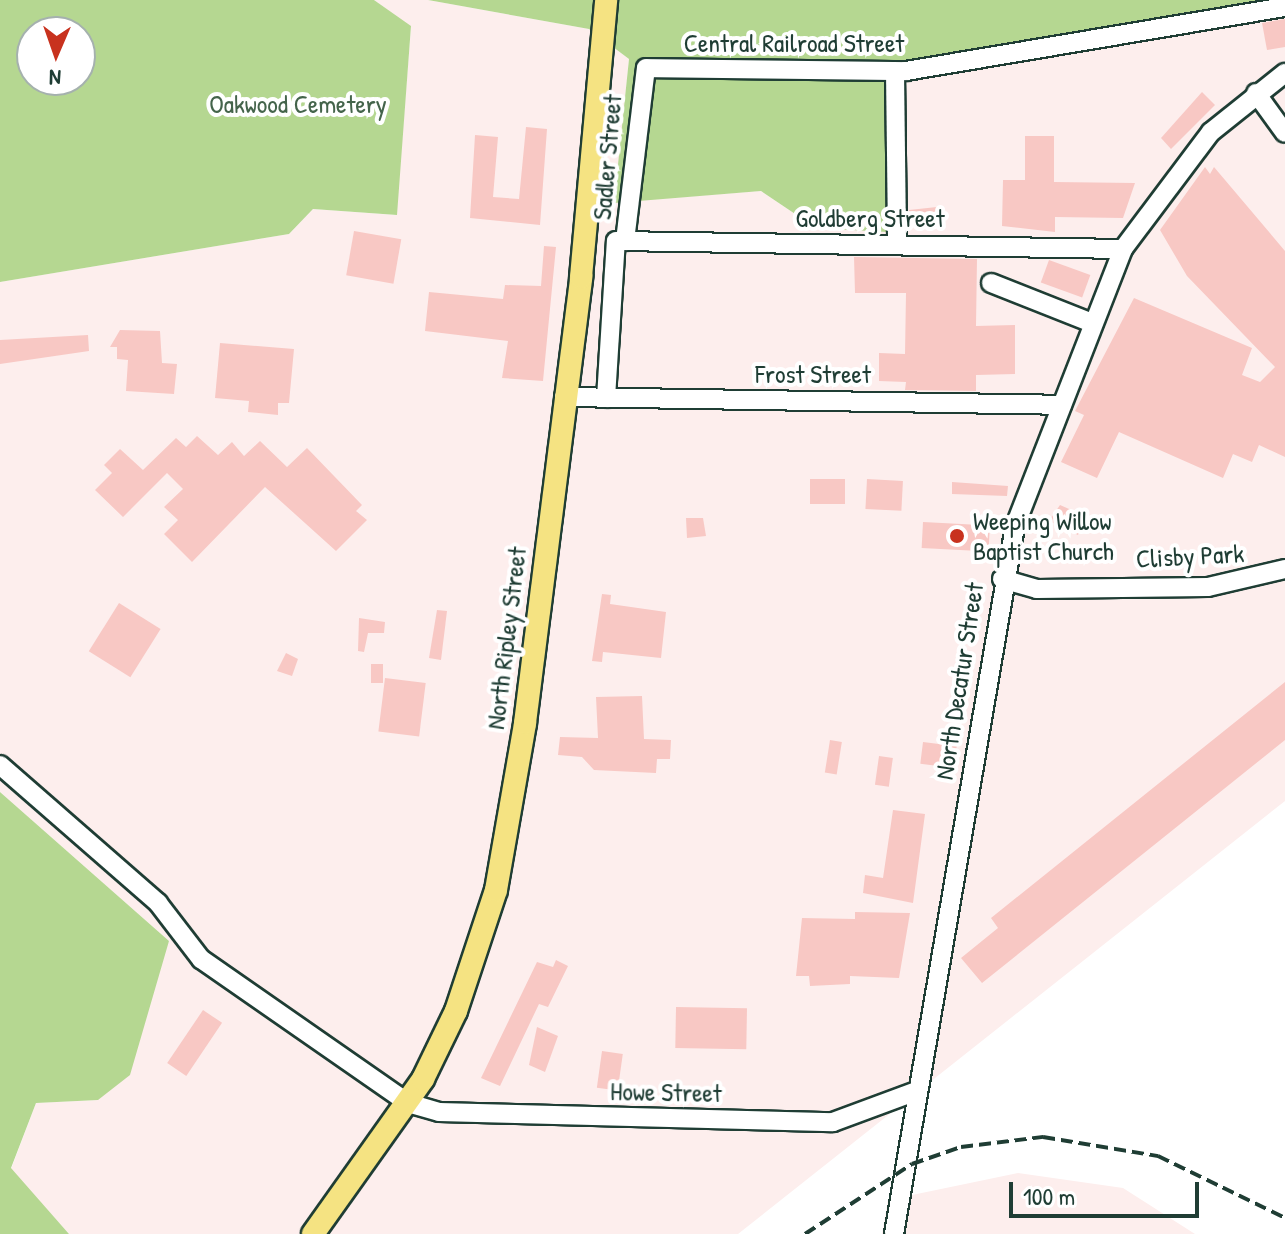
<!DOCTYPE html>
<style>
body{margin:0}
#map{position:relative;width:1285px;height:1234px;overflow:hidden;background:#fff;font-family:"Patrick Hand",sans-serif}
div>[style]{position:absolute}
[style*='--x']{left:calc(var(--x)*1px);top:calc(var(--y)*1px);width:calc(var(--w)*1px);rotate:calc(var(--a)*1deg)}
.built>*{inset:0;background:#fdeeed}
.green>*{inset:0;background:#b5d791}
.building>*{inset:0;background:#f8c8c4;transform-origin:0 0}
.roads{filter:drop-shadow(2px 0 #1f3d34) drop-shadow(-2px 0 #1f3d34) drop-shadow(0 2px #1f3d34) drop-shadow(0 -2px #1f3d34)}
.minor>*{height:18px;margin:-9px;padding:0 9px;transform-origin:9px;border-radius:9px;background:#fff}
.major>*{height:22px;margin:-11px;padding:0 11px;transform-origin:11px;border-radius:11px;background:#f5e382}
.rail>*{height:4px;margin-top:-2px;transform-origin:0;background:repeating-linear-gradient(90deg,#1f3d34 0 12px,transparent 0 18px)}
.dots>*{width:22px;height:22px;translate:-50% -50%;box-sizing:border-box;border:4px solid #fff;border-radius:50%}
span{translate:-50% -50%;white-space:nowrap;text-align:center;line-height:1.15;-webkit-text-stroke:8px #fff;paint-order:stroke}
.street-label{font-size:26px;color:#1f3d34}
.park-label{font-size:26px;color:#44644b}
.poi-label{font-size:26px;color:#1f3d34}
.left{translate:0 -50%;text-align:left}
.north{position:absolute;left:16px;top:16px;width:80px;height:80px;box-sizing:border-box;background:#fff;border:2px solid #a5b1ae;border-radius:50%;rotate:182deg;font-size:22px;font-weight:700;line-height:32px;text-align:center;color:#1f3d34}
.north::after{content:'';display:block;margin:auto;width:28px;height:36px;background:#c8321e;clip-path:polygon(50% 0,100% 100%,50% 72%,0 100%)}
.scale{position:absolute;left:1009px;top:1182px;width:190px;height:36px;box-sizing:border-box;border:4px solid #1f3d34;border-top:0;padding-left:10px;font-size:24px;line-height:28px;white-space:nowrap;color:#1f3d34;-webkit-text-stroke:6px #fff;paint-order:stroke}
</style>
<div id="map">
<div class="built">
<div style="clip-path:polygon(374px 0,428px 0,589px 29px,629px 59px,615px 202px,761px 191px,816px 228px,887px 66px,1285px 0,1285px 801px,738px 1234px,69px 1234px,11px 1169px,36px 1103px,98px 1100px,169px 941px,0 792px,0 282px,289px 234px,313px 209px,396px 215px,411px 27px)"></div>
<div style="clip-path:polygon(1018px 1173px,1123px 1188px,1195px 1234px,882px 1234px,888px 1200px)"></div>
</div>
<div class="green">
<div style="clip-path:polygon(evenodd,0 0,374px 0,411px 26px,397px 215px,313px 209px,289px 234px,0 282px,0 0,32px 32px,80px 32px,80px 80px,32px 80px,32px 32px)"></div>
<div style="clip-path:polygon(428px 0,1270px 0,887px 66px,888px 232px,816px 228px,761px 191px,614px 203px,629px 59px,589px 29px)"></div>
<div style="clip-path:polygon(0 792px,169px 941px,130px 1075px,98px 1100px,36px 1103px,11px 1168px,69px 1234px,0 1234px)"></div>
</div>
<div class="building">
<div style="clip-path:polygon(1285px 19px,1285px 47px,1267px 50px,1262px 23px)"></div>
<div style="clip-path:polygon(1202px 92px,1215px 105px,1171px 149px,1161px 138px)"></div>
<div style="clip-path:polygon(526px 127px,547px 129px,540px 225px,470px 218px,475px 135px,498px 137px,493px 197px,519px 199px)"></div>
<div style="clip-path:polygon(1025px 136px,1054px 136px,1054px 182px,1135px 183px,1123px 218px,1055px 217px,1055px 232px,1002px 226px,1003px 180px,1025px 180px)"></div>
<div style="clip-path:polygon(1205px 167px,1210px 174px,1214px 167px,1285px 251px,1285px 457px,1259px 445px,1252px 462px,1233px 454px,1223px 478px,1119px 432px,1097px 478px,1061px 462px,1084px 415px,1075px 411px,1134px 298px,1252px 348px,1242px 375px,1260px 382px,1275px 367px,1187px 276px,1160px 230px)"></div>
<div style="clip-path:polygon(937px 207px,938px 218px,909px 218px,909px 210px)"></div>
<div style="left:354px;top:231px;width:48px;height:45px;rotate:10deg"></div>
<div style="clip-path:polygon(544px 246px,556px 247px,543px 381px,502px 378px,508px 341px,425px 331px,429px 292px,503px 299px,505px 285px,541px 286px)"></div>
<div style="clip-path:polygon(854px 257px,977px 259px,976px 326px,1015px 325px,1015px 374px,976px 375px,976px 391px,905px 390px,906px 382px,879px 381px,879px 353px,905px 354px,906px 293px,855px 293px)"></div>
<div style="left:1049px;top:260px;width:44px;height:24px;rotate:20deg"></div>
<div style="clip-path:polygon(120px 330px,160px 331px,162px 363px,177px 364px,174px 394px,126px 391px,128px 360px,117px 359px,117px 347px,110px 347px)"></div>
<div style="clip-path:polygon(88px 335px,89px 351px,0 364px,0 340px)"></div>
<div style="clip-path:polygon(220px 343px,294px 349px,289px 403px,278px 403px,278px 415px,248px 412px,249px 401px,215px 398px)"></div>
<div style="clip-path:polygon(197px 436px,218px 455px,232px 442px,244px 456px,260px 441px,287px 467px,307px 448px,362px 505px,356px 511px,367px 520px,336px 551px,265px 487px,192px 562px,164px 534px,178px 520px,164px 507px,183px 489px,167px 473px,123px 517px,95px 490px,112px 473px,104px 465px,120px 449px,143px 470px,176px 438px,186px 447px)"></div>
<div style="left:810px;top:479px;width:35px;height:25px"></div>
<div style="left:867px;top:479px;width:36px;height:30px;rotate:3deg"></div>
<div style="clip-path:polygon(952px 482px,1008px 486px,1007px 496px,952px 494px)"></div>
<div style="clip-path:polygon(1060px 505px,1085px 516px,1078px 535px,1049px 521px)"></div>
<div style="clip-path:polygon(686px 518px,703px 518px,706px 536px,687px 538px)"></div>
<div style="left:923px;top:522px;width:67px;height:26px;rotate:3deg"></div>
<div style="clip-path:polygon(602px 594px,611px 595px,610px 604px,666px 612px,661px 658px,603px 652px,602px 662px,592px 661px)"></div>
<div style="left:119px;top:603px;width:49px;height:57px;rotate:32deg"></div>
<div style="clip-path:polygon(437px 610px,447px 611px,441px 660px,429px 658px)"></div>
<div style="clip-path:polygon(359px 618px,385px 622px,384px 633px,368px 633px,364px 652px,358px 651px)"></div>
<div style="clip-path:polygon(286px 653px,298px 659px,292px 676px,277px 671px)"></div>
<div style="left:371px;top:664px;width:12px;height:19px"></div>
<div style="left:385px;top:678px;width:41px;height:54px;rotate:7deg"></div>
<div style="clip-path:polygon(1285px 682px,1285px 740px,982px 983px,961px 958px,998px 928px,991px 918px)"></div>
<div style="clip-path:polygon(642px 696px,644px 739px,671px 740px,670px 759px,657px 759px,656px 773px,594px 770px,582px 757px,558px 755px,560px 737px,598px 738px,596px 697px)"></div>
<div style="left:830px;top:740px;width:12px;height:33px;rotate:9deg"></div>
<div style="left:923px;top:742px;width:34px;height:22px;rotate:7deg"></div>
<div style="left:879px;top:756px;width:14px;height:29px;rotate:8deg"></div>
<div style="clip-path:polygon(893px 810px,925px 814px,913px 903px,863px 893px,865px 875px,883px 878px)"></div>
<div style="clip-path:polygon(855px 912px,910px 913px,899px 978px,850px 976px,850px 984px,810px 986px,809px 976px,796px 976px,802px 918px,855px 919px)"></div>
<div style="clip-path:polygon(556px 960px,568px 966px,548px 1007px,539px 1004px,500px 1086px,481px 1078px,537px 962px,553px 967px)"></div>
<div style="left:676px;top:1007px;width:71px;height:41px;rotate:1deg"></div>
<div style="left:203px;top:1010px;width:23px;height:64px;rotate:34deg"></div>
<div style="clip-path:polygon(537px 1027px,558px 1036px,545px 1072px,529px 1065px)"></div>
<div style="left:602px;top:1051px;width:21px;height:37px;rotate:8deg"></div>
</div>
<div class="roads">
<div class="minor">
<div style="--x:895;--y:72;--w:173;--a:89.3"></div>
<div style="--x:1256;--y:93;--w:49;--a:54.1"></div>
<div style="--x:625;--y:241;--w:174;--a:-83.1"></div>
<div style="--x:646;--y:68;--w:260;--a:0.7"></div>
<div style="--x:906;--y:71;--w:384;--a:-9.6"></div>
<div style="--x:991;--y:283;--w:109;--a:21.6"></div>
<div style="--x:564;--y:397;--w:498;--a:0.9"></div>
<div style="--x:606;--y:398;--w:157;--a:-86.4"></div>
<div style="--x:616;--y:241;--w:507;--a:0.9"></div>
<div style="--x:1002;--y:579;--w:36;--a:16"></div>
<div style="--x:1037;--y:589;--w:171;--a:-0.7"></div>
<div style="--x:1208;--y:587;--w:79;--a:-13.2"></div>
<div style="--x:0;--y:765;--w:210;--a:41.1"></div>
<div style="--x:158;--y:903;--w:71;--a:52.5"></div>
<div style="--x:201;--y:959;--w:252;--a:34.8"></div>
<div style="--x:408;--y:1103;--w:32;--a:16"></div>
<div style="--x:439;--y:1112;--w:394;--a:1.5"></div>
<div style="--x:833;--y:1122;--w:90;--a:-20.3"></div>
<div style="--x:894;--y:1234;--w:718;--a:-80.3"></div>
<div style="--x:1015;--y:526;--w:297;--a:-68.7"></div>
<div style="--x:1123;--y:249;--w:146;--a:-53.1"></div>
<div style="--x:1211;--y:132;--w:95;--a:-38.6"></div>
</div>
<div class="major">
<div style="--x:313;--y:1234;--w:190;--a:-54.6"></div>
<div style="--x:423;--y:1079;--w:76;--a:-64.1"></div>
<div style="--x:456;--y:1011;--w:127;--a:-71.7"></div>
<div style="--x:496;--y:890;--w:169;--a:-80.1"></div>
<div style="--x:525;--y:723;--w:450;--a:-82.8"></div>
<div style="--x:581;--y:277;--w:278;--a:-84.8"></div>
</div>
</div>
<div class="rail">
<div style="--x:805;--y:1234;--w:128;--a:-33.2"></div>
<div style="--x:912;--y:1164;--w:52;--a:-19.1"></div>
<div style="--x:961;--y:1147;--w:83;--a:-7"></div>
<div style="--x:1043;--y:1137;--w:117;--a:9.4"></div>
<div style="--x:1158;--y:1156;--w:141;--a:26"></div>
</div>
<div class="dots">
<div style="left:957px;top:536px;background:#c8321e"></div>
</div>
<div class="street-label">
<span style="left:794px;top:43px">Central Railroad Street</span>
<span style="left:607px;top:157px;rotate:-85deg">Sadler Street</span>
<span style="left:870px;top:218px">Goldberg Street</span>
<span style="left:813px;top:374px">Frost Street</span>
<span style="left:1190px;top:556px;rotate:-3deg">Clisby Park</span>
<span style="left:506px;top:638px;rotate:-83deg">North Ripley Street</span>
<span style="left:959px;top:681px;rotate:-81deg">North Decatur Street</span>
<span style="left:666px;top:1092px;rotate:1deg">Howe Street</span>
</div>
<div class="park-label">
<span style="left:298px;top:104px">Oakwood Cemetery</span>
</div>
<div class="poi-label">
<span class="left" style="left:973px;top:536px">Weeping Willow<br>Baptist Church</span>
</div>
<div class="north">N</div>
<div class="scale">100 m</div>
</div>
